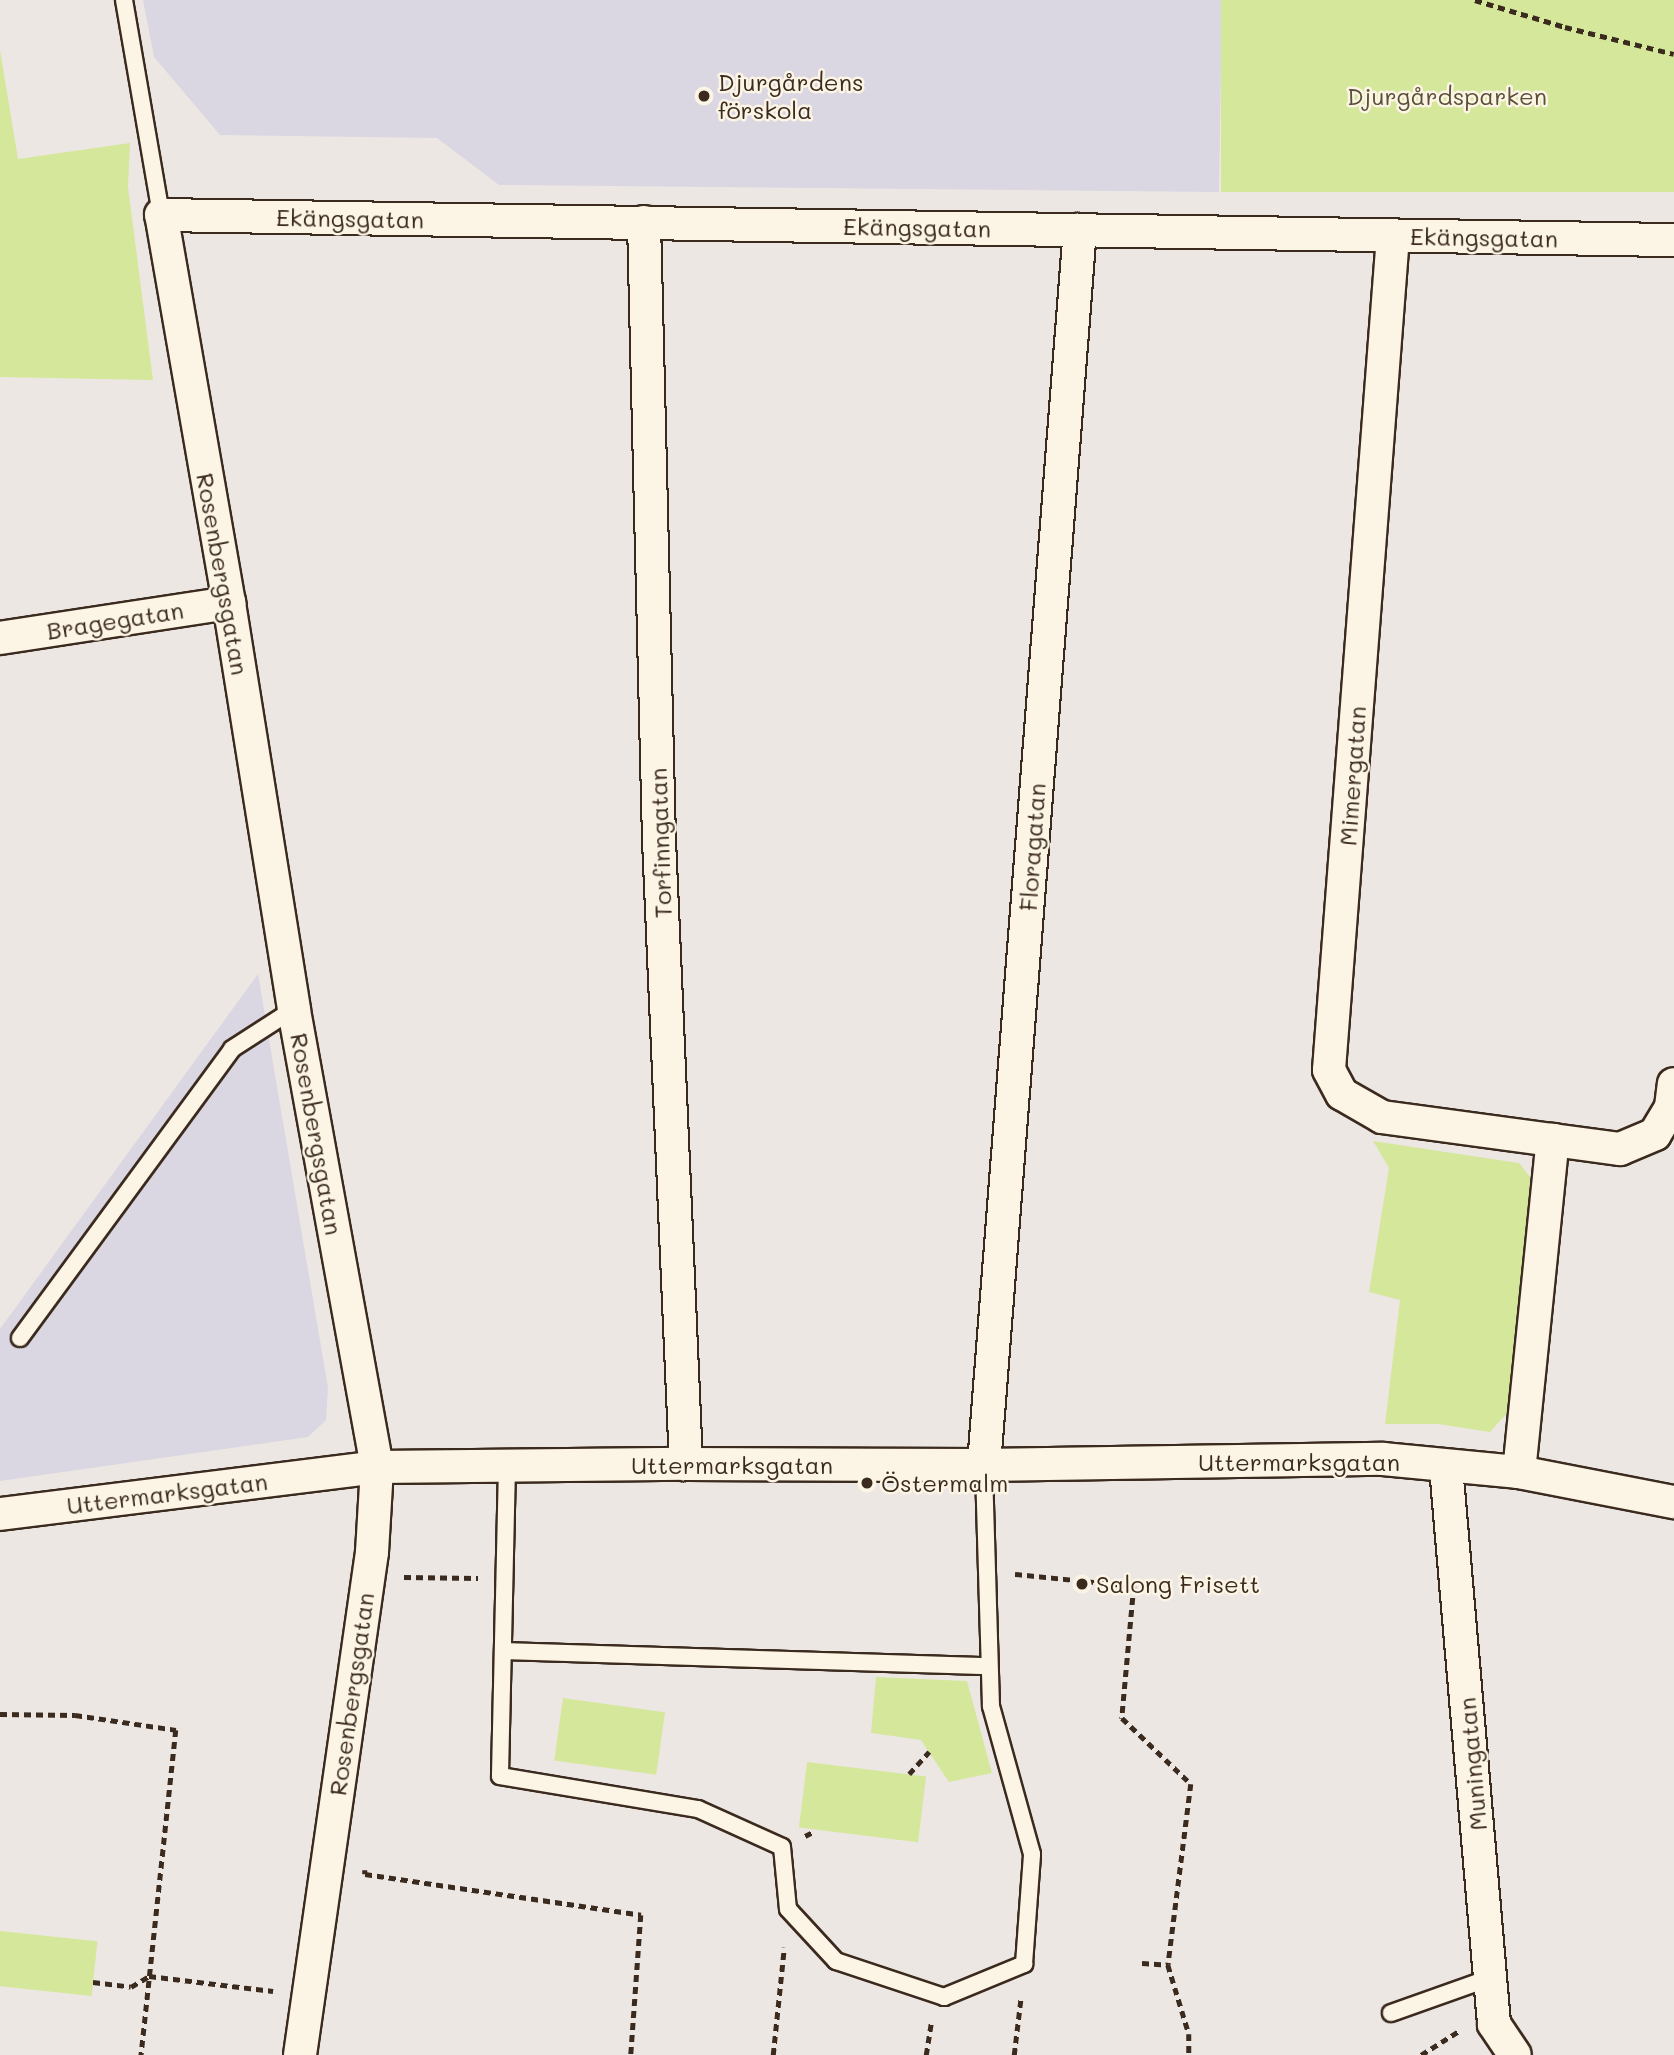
<!DOCTYPE html>
<meta charset="utf-8">
<style>
body{margin:0}
#map{position:relative;width:1674px;height:2055px;overflow:hidden;background:#ede7e4;font-family:Mali,sans-serif}
div>[style]{position:absolute}
[style*='--x']{left:calc(var(--x)*1px);top:calc(var(--y)*1px);width:calc(var(--w)*1px);rotate:calc(var(--a)*1deg)}
.built>*{inset:0;background:#dad6e2}
.green>*{inset:0;background:#d5e79b;transform-origin:0 0}
.path>*{height:4.5px;margin-top:-2.25px;transform-origin:0;background:repeating-linear-gradient(90deg,#3b2a1e 0 7px,transparent 0 12px)}
.roads{filter:drop-shadow(2px 0 #3b2a1e) drop-shadow(-2px 0 #3b2a1e) drop-shadow(0 2px #3b2a1e) drop-shadow(0 -2px #3b2a1e)}
.lane>*{height:16px;margin:-8px;padding:0 8px;transform-origin:8px;border-radius:8px;background:#fcf5e5}
.street>*{height:32px;margin:-16px;padding:0 16px;transform-origin:16px;border-radius:16px;background:#fcf5e5}
.dots>*{width:19px;height:19px;translate:-50% -50%;box-sizing:border-box;border:4px solid #fcf5e5;border-radius:50%}
span{translate:-50% -50%;white-space:nowrap;text-align:center;line-height:1.15;-webkit-text-stroke:5px #fcf5e5;paint-order:stroke}
.poi-label{font-size:24px;color:#3b2a1e}
.left{translate:0 -50%;text-align:left}
.park-label{font-size:24px;color:#5a5037}
.street-label{font-size:24px;color:#3b2a1e}
</style>
<div id="map">
<div class="built">
<div style="clip-path:polygon(143px 0,1222px 0,1219px 192px,499px 185px,437px 138px,220px 135px,154px 57px)"></div>
<div style="clip-path:polygon(258px 974px,328px 1388px,326px 1420px,308px 1437px,0 1481px,0 1329px)"></div>
</div>
<div class="green">
<div style="left:1221px;top:0;width:453px;height:192px"></div>
<div style="clip-path:polygon(0 50px,18px 159px,130px 143px,128px 187px,153px 380px,0 377px)"></div>
<div style="clip-path:polygon(1373px 1141px,1519px 1163px,1535px 1183px,1508px 1412px,1490px 1432px,1438px 1424px,1385px 1424px,1400px 1300px,1369px 1292px,1389px 1168px)"></div>
<div style="clip-path:polygon(876px 1677px,967px 1681px,992px 1773px,949px 1782px,921px 1740px,871px 1733px)"></div>
<div style="left:563px;top:1698px;width:103px;height:63px;rotate:8deg"></div>
<div style="left:807px;top:1762px;width:120px;height:66px;rotate:7deg"></div>
<div style="left:0;top:1931px;width:98px;height:55px;rotate:6deg"></div>
</div>
<div class="path">
<div style="--x:1475;--y:0;--w:94;--a:16.7"></div>
<div style="--x:1565;--y:27;--w:112;--a:13.9"></div>
<div style="--x:1015;--y:1574;--w:120;--a:5.8"></div>
<div style="--x:1134;--y:1586;--w:133;--a:95.2"></div>
<div style="--x:1122;--y:1718;--w:95;--a:43.7"></div>
<div style="--x:1191;--y:1784;--w:182;--a:97.2"></div>
<div style="--x:1168;--y:1965;--w:72;--a:73.1"></div>
<div style="--x:1189;--y:2034;--w:21;--a:90"></div>
<div style="--x:404;--y:1577;--w:74;--a:0.8"></div>
<div style="--x:0;--y:1714;--w:75;--a:0.8"></div>
<div style="--x:75;--y:1715;--w:102;--a:8.4"></div>
<div style="--x:176;--y:1730;--w:327;--a:96.1"></div>
<div style="--x:909;--y:1774;--w:30;--a:-48"></div>
<div style="--x:805;--y:1836;--w:11;--a:-27"></div>
<div style="--x:365;--y:1870;--w:4;--a:90"></div>
<div style="--x:365;--y:1874;--w:279;--a:8.4"></div>
<div style="--x:641;--y:1915;--w:140;--a:94.1"></div>
<div style="--x:1142;--y:1963;--w:26;--a:4"></div>
<div style="--x:93;--y:1982;--w:38;--a:7"></div>
<div style="--x:131;--y:1987;--w:21;--a:-31"></div>
<div style="--x:149;--y:1976;--w:125;--a:6.9"></div>
<div style="--x:773;--y:2055;--w:108;--a:-84.1"></div>
<div style="--x:926;--y:2055;--w:32;--a:-81"></div>
<div style="--x:1014;--y:2055;--w:59;--a:-83.2"></div>
<div style="--x:1421;--y:2055;--w:45;--a:-32.3"></div>
</div>
<div class="roads">
<div class="lane">
<div style="--x:124;--y:0;--w:218;--a:80.2"></div>
<div style="--x:20;--y:1338;--w:358;--a:-53.7"></div>
<div style="--x:232;--y:1049;--w:74;--a:-32.8"></div>
<div style="--x:507;--y:1466;--w:310;--a:91.3"></div>
<div style="--x:500;--y:1776;--w:201;--a:9.5"></div>
<div style="--x:698;--y:1809;--w:92;--a:24.3"></div>
<div style="--x:782;--y:1847;--w:62;--a:84.5"></div>
<div style="--x:788;--y:1909;--w:71;--a:47.3"></div>
<div style="--x:836;--y:1961;--w:114;--a:18.4"></div>
<div style="--x:944;--y:1997;--w:87;--a:-22.4"></div>
<div style="--x:1024;--y:1964;--w:110;--a:-85.8"></div>
<div style="--x:1032;--y:1854;--w:154;--a:-105.5"></div>
<div style="--x:991;--y:1706;--w:241;--a:-91.7"></div>
<div style="--x:503;--y:1651;--w:486;--a:1.8"></div>
<div style="--x:1391;--y:2013;--w:105;--a:-19.5"></div>
</div>
<div class="street">
<div style="--x:644;--y:222;--w:618;--a:88.61"></div>
<div style="--x:659;--y:840;--w:625;--a:87.52"></div>
<div style="--x:1393;--y:236;--w:836;--a:94.39"></div>
<div style="--x:1329;--y:1070;--w:27;--a:62"></div>
<div style="--x:1342;--y:1094;--w:46;--a:29.9"></div>
<div style="--x:1382;--y:1117;--w:173;--a:7.7"></div>
<div style="--x:0;--y:638;--w:232;--a:-8.7"></div>
<div style="--x:984;--y:1465;--w:1239;--a:-85.56"></div>
<div style="--x:1446;--y:1467;--w:559;--a:85.07"></div>
<div style="--x:1494;--y:2024;--w:37;--a:56"></div>
<div style="--x:1519;--y:1472;--w:334;--a:-84.2"></div>
<div style="--x:1553;--y:1140;--w:68;--a:7.7"></div>
<div style="--x:1620;--y:1149;--w:38;--a:-23"></div>
<div style="--x:1655;--y:1134;--w:31;--a:-59"></div>
<div style="--x:1671;--y:1107;--w:23;--a:-83"></div>
<div style="--x:0;--y:1514;--w:380;--a:-7.1"></div>
<div style="--x:377;--y:1467;--w:309;--a:-0.6"></div>
<div style="--x:686;--y:1464;--w:298;--a:0.2"></div>
<div style="--x:984;--y:1465;--w:399;--a:-0.9"></div>
<div style="--x:1383;--y:1459;--w:137;--a:5.5"></div>
<div style="--x:1519;--y:1472;--w:158;--a:11"></div>
<div style="--x:300;--y:2055;--w:508;--a:-81.85"></div>
<div style="--x:372;--y:1552;--w:85;--a:-86.6"></div>
<div style="--x:377;--y:1467;--w:465;--a:-100.3"></div>
<div style="--x:294;--y:1009;--w:411;--a:-99.1"></div>
<div style="--x:229;--y:603;--w:394;--a:-99.9"></div>
<div style="--x:161;--y:215;--w:1513;--a:0.95"></div>
</div>
</div>
<div class="dots">
<div style="left:704px;top:96px;background:#3b2a1e"></div>
<div style="left:867px;top:1483px;background:#3b2a1e"></div>
<div style="left:1082px;top:1584px;background:#3b2a1e"></div>
</div>
<div class="poi-label">
<span class="left" style="left:718px;top:96px">Djurgårdens<br>förskola</span>
<span class="left" style="left:881px;top:1483px">Östermalm</span>
<span class="left" style="left:1096px;top:1584px">Salong Frisett</span>
</div>
<div class="park-label">
<span style="left:1447px;top:96px">Djurgårdsparken</span>
</div>
<div class="street-label">
<span style="left:350px;top:218px;rotate:1deg">Ekängsgatan</span>
<span style="left:917px;top:227px;rotate:1deg">Ekängsgatan</span>
<span style="left:1484px;top:237px;rotate:1deg">Ekängsgatan</span>
<span style="left:223px;top:574px;rotate:80deg">Rosenbergsgatan</span>
<span style="left:115px;top:620px;rotate:-9deg">Bragegatan</span>
<span style="left:1352px;top:776px;rotate:-86deg">Mimergatan</span>
<span style="left:660px;top:843px;rotate:-92deg">Torfinngatan</span>
<span style="left:1032px;top:847px;rotate:-86deg">Floragatan</span>
<span style="left:317px;top:1134px;rotate:80deg">Rosenbergsgatan</span>
<span style="left:1299px;top:1462px">Uttermarksgatan</span>
<span style="left:732px;top:1465px">Uttermarksgatan</span>
<span style="left:167px;top:1493px;rotate:-7deg">Uttermarksgatan</span>
<span style="left:351px;top:1694px;rotate:-82deg">Rosenbergsgatan</span>
<span style="left:1472px;top:1764px;rotate:-95deg">Muningatan</span>
</div>
</div>
